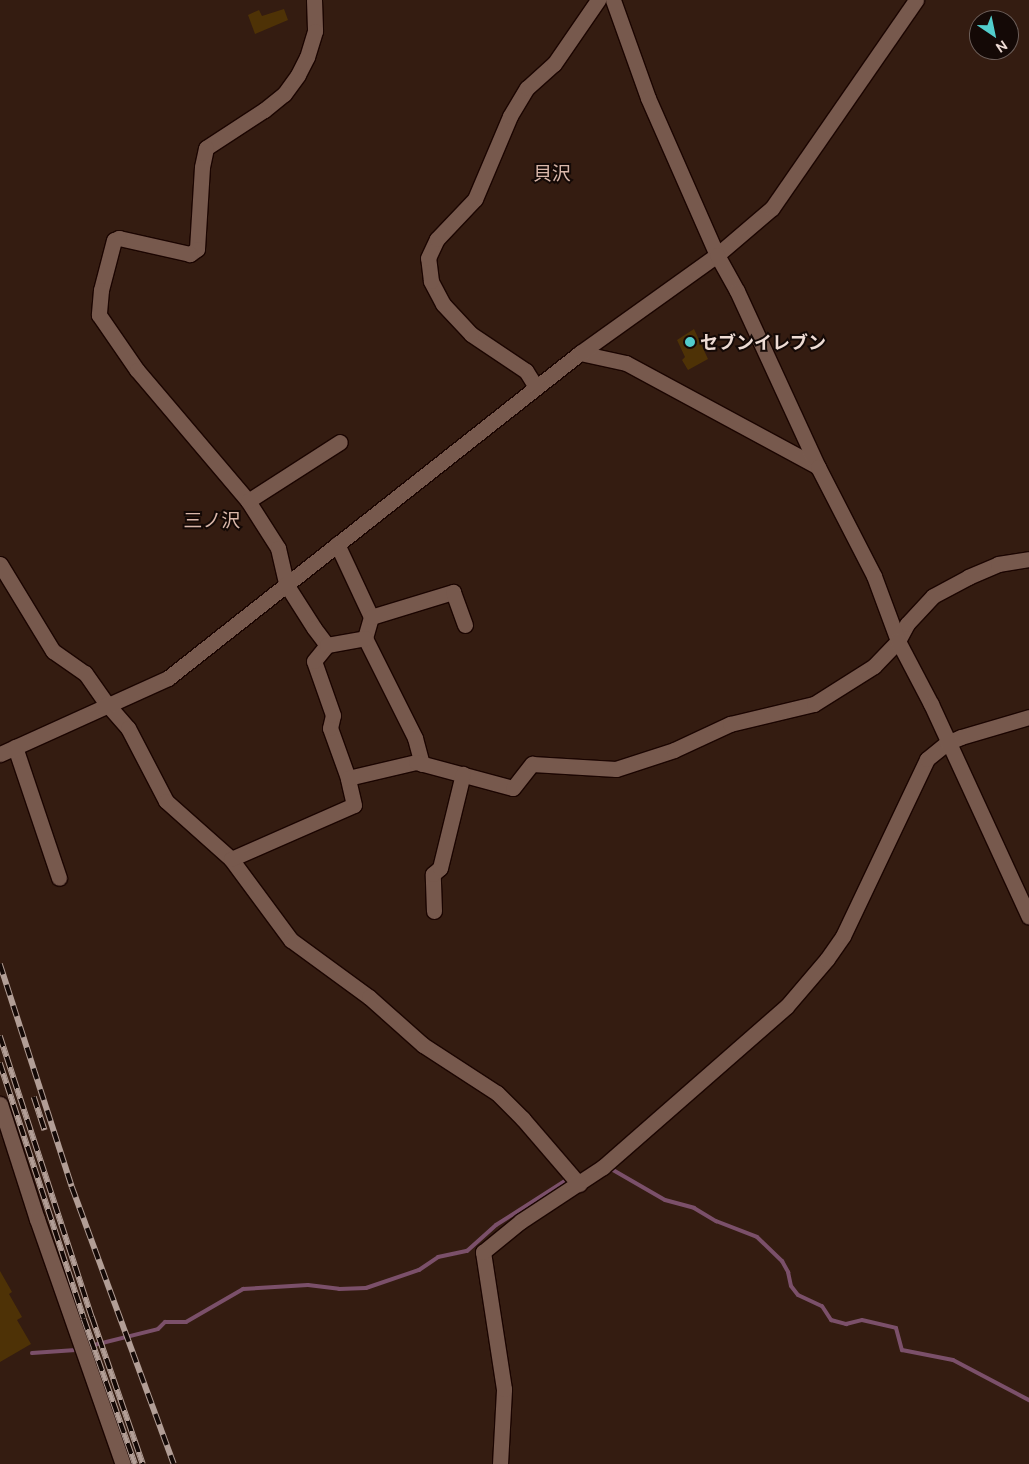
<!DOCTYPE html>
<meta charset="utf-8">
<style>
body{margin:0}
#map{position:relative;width:1029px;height:1464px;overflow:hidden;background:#341c11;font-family:Ubuntu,"Noto Sans JP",sans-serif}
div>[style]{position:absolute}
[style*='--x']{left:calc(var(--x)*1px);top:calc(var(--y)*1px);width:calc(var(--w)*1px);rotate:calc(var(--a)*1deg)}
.stream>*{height:4px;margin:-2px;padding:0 2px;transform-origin:2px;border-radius:2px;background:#7b506a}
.building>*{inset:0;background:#4e3206}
.roads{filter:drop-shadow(1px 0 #1b0501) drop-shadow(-1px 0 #1b0501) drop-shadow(0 1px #1b0501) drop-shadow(0 -1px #1b0501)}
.street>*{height:15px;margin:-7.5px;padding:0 7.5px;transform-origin:7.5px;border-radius:7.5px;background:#77594d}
.secondary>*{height:15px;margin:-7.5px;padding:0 7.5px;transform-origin:7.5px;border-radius:7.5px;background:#77594d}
.rail>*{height:5.5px;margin-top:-2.75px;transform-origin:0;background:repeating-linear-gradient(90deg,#140906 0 11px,#b29e96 0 22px);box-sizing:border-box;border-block:1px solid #b29e96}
.dots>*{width:14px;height:14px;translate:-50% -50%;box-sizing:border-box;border:2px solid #140906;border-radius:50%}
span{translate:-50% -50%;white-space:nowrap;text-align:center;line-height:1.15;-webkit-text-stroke:4px #140906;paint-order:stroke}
.poi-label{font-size:18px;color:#eddbd4;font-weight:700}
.left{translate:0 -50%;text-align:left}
.neighbourhood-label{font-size:19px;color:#d9b7aa}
.north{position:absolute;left:969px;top:10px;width:50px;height:50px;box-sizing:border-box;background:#140906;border:1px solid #6b5d58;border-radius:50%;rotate:146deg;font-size:14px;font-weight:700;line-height:20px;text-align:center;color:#eddbd4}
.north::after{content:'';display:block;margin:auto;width:18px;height:22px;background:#52cdcc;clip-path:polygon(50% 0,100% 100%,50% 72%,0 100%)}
</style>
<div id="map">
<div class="stream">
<div style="--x:613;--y:1170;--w:60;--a:30"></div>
<div style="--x:665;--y:1200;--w:30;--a:15"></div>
<div style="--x:694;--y:1208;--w:26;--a:31"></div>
<div style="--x:716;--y:1221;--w:44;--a:21.3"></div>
<div style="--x:757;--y:1237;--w:35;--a:44"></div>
<div style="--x:782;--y:1261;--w:13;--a:61"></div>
<div style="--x:788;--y:1272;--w:14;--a:78"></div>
<div style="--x:791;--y:1286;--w:11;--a:52"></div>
<div style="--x:798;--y:1295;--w:26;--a:25"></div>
<div style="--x:822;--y:1306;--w:17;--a:57"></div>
<div style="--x:831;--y:1320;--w:16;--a:15"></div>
<div style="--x:846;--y:1324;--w:16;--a:-14"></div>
<div style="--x:862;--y:1320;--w:35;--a:13"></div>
<div style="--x:896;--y:1328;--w:23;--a:75"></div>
<div style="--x:902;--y:1350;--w:52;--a:11.1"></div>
<div style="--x:953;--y:1360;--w:86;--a:27.8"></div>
<div style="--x:86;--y:1347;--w:74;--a:-14"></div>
<div style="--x:158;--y:1329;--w:10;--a:-45"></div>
<div style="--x:165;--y:1322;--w:21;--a:0"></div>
<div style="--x:186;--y:1322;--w:66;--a:-30.1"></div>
<div style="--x:243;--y:1289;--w:65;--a:-3.5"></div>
<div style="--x:308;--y:1285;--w:31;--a:7"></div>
<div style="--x:339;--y:1289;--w:27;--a:-2"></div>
<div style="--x:366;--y:1288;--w:56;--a:-18.8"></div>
<div style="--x:419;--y:1270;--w:23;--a:-34"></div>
<div style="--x:438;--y:1257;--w:30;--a:-12"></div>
<div style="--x:467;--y:1251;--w:39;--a:-42"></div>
<div style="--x:496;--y:1225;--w:85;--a:-32.6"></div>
<div style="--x:32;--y:1353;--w:44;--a:-3.9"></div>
</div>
<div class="building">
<div style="clip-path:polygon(284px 9px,288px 20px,255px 34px,248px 15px,259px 10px,262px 16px)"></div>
<div style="clip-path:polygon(694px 329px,708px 359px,688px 370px,682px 360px,685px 357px,677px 340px)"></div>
<div style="clip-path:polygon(0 1271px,12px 1292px,9px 1294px,22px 1317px,17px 1320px,31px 1344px,0 1362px)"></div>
</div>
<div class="roads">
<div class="street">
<div style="--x:314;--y:0;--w:31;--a:88"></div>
<div style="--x:315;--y:31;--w:27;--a:107"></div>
<div style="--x:307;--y:57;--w:20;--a:117"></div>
<div style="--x:298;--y:75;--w:24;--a:126"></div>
<div style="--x:284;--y:94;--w:26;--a:141"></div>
<div style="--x:264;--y:110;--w:69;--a:146.8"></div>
<div style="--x:206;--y:148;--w:19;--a:102"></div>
<div style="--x:202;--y:167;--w:82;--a:93.5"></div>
<div style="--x:197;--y:249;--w:9;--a:144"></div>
<div style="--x:190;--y:254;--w:73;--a:-167.3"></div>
<div style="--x:119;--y:238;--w:5;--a:158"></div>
<div style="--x:114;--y:240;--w:52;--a:104.6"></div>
<div style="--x:101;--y:290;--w:25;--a:95"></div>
<div style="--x:99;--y:315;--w:67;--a:55.4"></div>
<div style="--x:137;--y:370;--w:172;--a:49.7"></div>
<div style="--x:248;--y:501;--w:56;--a:57.4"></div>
<div style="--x:278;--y:548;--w:37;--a:77"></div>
<div style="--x:286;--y:584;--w:52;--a:57.5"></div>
<div style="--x:314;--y:628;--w:21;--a:53"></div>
<div style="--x:580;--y:353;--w:47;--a:12.3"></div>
<div style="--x:626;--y:363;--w:218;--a:28.4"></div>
<div style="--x:536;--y:387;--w:19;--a:-122"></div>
<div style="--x:526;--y:371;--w:66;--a:-146.1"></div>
<div style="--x:471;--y:334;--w:41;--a:-133"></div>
<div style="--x:443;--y:304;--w:26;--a:-118"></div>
<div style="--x:431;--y:281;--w:23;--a:-97"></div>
<div style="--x:428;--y:258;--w:21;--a:-65"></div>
<div style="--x:437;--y:239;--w:55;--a:-46.5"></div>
<div style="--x:475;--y:199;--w:90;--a:-67.1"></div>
<div style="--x:510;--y:116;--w:33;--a:-59"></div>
<div style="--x:527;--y:88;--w:36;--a:-42"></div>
<div style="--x:554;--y:64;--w:78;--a:-55.5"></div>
<div style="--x:248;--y:501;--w:109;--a:-32.7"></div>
<div style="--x:337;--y:544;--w:81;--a:65"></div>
<div style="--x:371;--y:617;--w:22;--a:106"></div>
<div style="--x:365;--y:638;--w:112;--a:63.4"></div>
<div style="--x:415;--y:738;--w:27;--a:75"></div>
<div style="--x:0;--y:564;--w:102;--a:58.7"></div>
<div style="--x:53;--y:651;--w:39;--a:35"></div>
<div style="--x:85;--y:673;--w:38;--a:55"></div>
<div style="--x:107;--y:704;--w:32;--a:49"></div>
<div style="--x:128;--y:728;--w:82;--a:62.5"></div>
<div style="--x:166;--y:801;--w:87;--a:41.7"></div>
<div style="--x:231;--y:859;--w:101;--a:53.5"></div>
<div style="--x:291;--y:940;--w:97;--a:36.2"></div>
<div style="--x:369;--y:997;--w:72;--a:41.6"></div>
<div style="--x:423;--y:1045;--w:88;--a:33"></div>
<div style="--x:497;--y:1093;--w:37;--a:45"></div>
<div style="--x:523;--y:1119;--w:86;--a:49.3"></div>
<div style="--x:371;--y:617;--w:86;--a:-17"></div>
<div style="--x:453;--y:592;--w:35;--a:70"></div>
<div style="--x:15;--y:747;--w:138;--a:71.4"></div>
<div style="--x:0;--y:754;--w:184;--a:-24.3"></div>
<div style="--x:168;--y:678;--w:525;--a:-38.27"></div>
<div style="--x:580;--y:353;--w:168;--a:-35.6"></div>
<div style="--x:717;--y:255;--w:72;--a:-40.5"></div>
<div style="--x:772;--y:208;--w:253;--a:-55.3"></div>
<div style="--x:348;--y:778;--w:53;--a:-109.8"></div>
<div style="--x:330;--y:728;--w:13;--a:-77"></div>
<div style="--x:333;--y:715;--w:57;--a:-109.4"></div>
<div style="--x:314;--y:661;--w:21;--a:-51"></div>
<div style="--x:327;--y:645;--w:39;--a:-10"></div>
<div style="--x:231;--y:859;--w:134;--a:-23.7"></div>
<div style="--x:354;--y:805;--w:28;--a:-103"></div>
<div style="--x:348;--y:778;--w:70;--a:-13.2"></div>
<div style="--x:416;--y:762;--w:100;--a:15"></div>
<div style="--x:513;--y:788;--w:31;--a:-52"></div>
<div style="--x:532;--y:764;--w:84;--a:3.4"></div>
<div style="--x:616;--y:769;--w:61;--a:-18.1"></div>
<div style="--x:674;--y:750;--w:62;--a:-24.9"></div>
<div style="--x:730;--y:724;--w:86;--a:-13.4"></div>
<div style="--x:814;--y:704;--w:71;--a:-32.3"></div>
<div style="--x:874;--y:666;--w:35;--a:-46"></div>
<div style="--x:898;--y:641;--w:19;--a:-62"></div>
<div style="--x:907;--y:624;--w:38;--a:-47"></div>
<div style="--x:933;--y:596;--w:40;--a:-28"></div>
<div style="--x:968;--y:577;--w:33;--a:-23"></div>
<div style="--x:998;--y:564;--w:31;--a:-9"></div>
<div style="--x:434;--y:911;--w:37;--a:-92"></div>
<div style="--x:433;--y:874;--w:9;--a:-41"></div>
<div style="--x:440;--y:868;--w:97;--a:-76.3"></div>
<div style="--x:0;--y:1104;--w:121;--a:72.2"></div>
<div style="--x:37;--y:1219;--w:260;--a:70.7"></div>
<div style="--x:500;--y:1464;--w:75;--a:-86.9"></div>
<div style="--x:504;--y:1389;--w:139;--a:-98.7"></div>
<div style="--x:483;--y:1252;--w:49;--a:-39.2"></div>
<div style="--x:521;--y:1221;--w:98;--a:-33.4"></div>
<div style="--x:603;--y:1167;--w:243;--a:-41.2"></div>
<div style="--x:786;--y:1007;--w:63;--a:-49.5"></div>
<div style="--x:827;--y:959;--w:28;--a:-55"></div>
<div style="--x:843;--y:936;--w:196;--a:-64.6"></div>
<div style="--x:927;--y:759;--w:26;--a:-39"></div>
<div style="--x:947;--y:743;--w:15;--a:-23"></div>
<div style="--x:961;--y:737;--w:71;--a:-16.4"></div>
</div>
<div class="secondary">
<div style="--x:613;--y:0;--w:104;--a:70.3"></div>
<div style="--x:648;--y:98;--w:171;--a:66.3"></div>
<div style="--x:717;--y:255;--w:41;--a:60.9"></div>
<div style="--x:737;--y:291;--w:194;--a:65.3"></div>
<div style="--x:818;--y:467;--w:123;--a:62.8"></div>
<div style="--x:874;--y:576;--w:69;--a:69.7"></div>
<div style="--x:898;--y:641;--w:71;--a:62.4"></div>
<div style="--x:931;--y:704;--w:234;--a:65.3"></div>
</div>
</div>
<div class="rail">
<div style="--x:0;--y:964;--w:234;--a:72.1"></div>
<div style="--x:72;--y:1187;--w:295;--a:69.8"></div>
<div style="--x:0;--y:1036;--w:296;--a:71.9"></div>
<div style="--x:92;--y:1317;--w:156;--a:70.9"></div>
<div style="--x:0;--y:1063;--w:269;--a:71.8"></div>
<div style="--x:84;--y:1319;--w:154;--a:70.6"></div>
<div style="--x:34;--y:1097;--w:35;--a:72"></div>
</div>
<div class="dots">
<div style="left:690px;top:342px;background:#52cdcc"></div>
</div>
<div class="poi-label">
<span class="left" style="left:700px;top:342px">セブンイレブン</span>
</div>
<div class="neighbourhood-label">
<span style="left:552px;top:174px">貝沢</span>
<span style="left:212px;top:521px">三ノ沢</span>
</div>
<div class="north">N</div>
</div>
